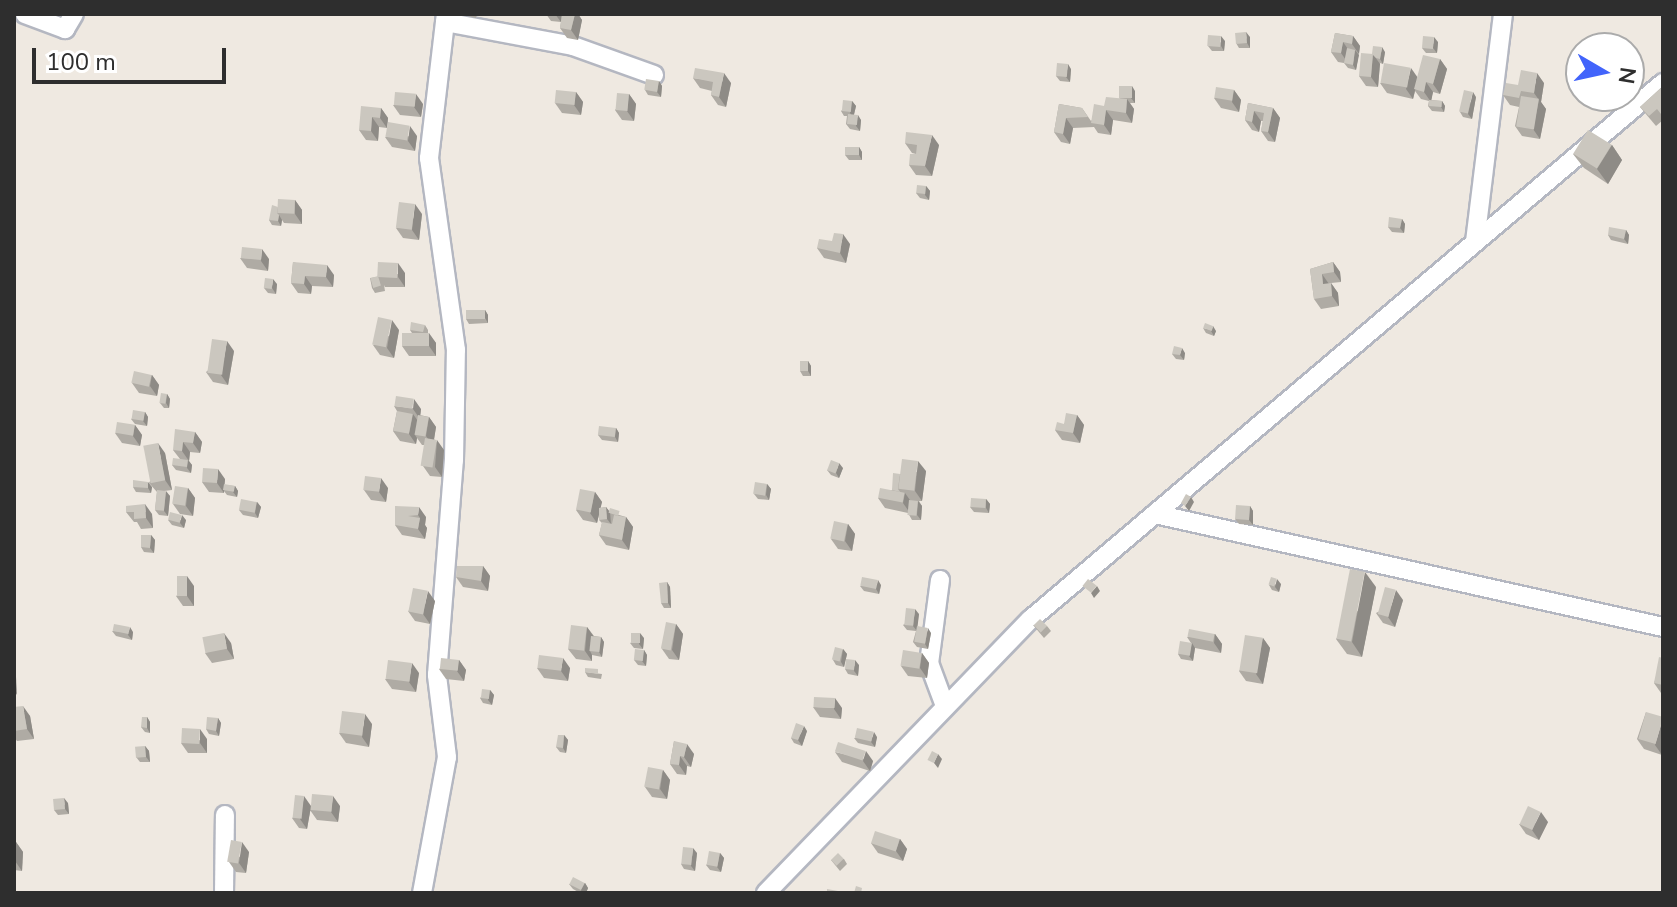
<!DOCTYPE html>
<style>
body{margin:0}
#map{position:relative;width:1677px;height:907px;overflow:hidden;background:#efe9e1;font-family:"Nunito Sans",sans-serif}
div>[style]{position:absolute}
[style*='--x']{left:calc(var(--x)*1px);top:calc(var(--y)*1px);width:calc(var(--w)*1px);rotate:calc(var(--a)*1deg)}
.roads{filter:drop-shadow(2px 0 #b4b7c1) drop-shadow(-2px 0 #b4b7c1) drop-shadow(0 2px #b4b7c1) drop-shadow(0 -2px #b4b7c1)}
.minor>*{height:18px;margin:-9px;padding:0 9px;transform-origin:9px;border-radius:9px;background:#fff}
.wall>*{inset:0;background:#afaba4}
.shaded-wall>*{inset:0;background:#8e8b86}
.building>*{inset:0;background:#cbc7bf;transform-origin:0 0}
span{translate:-50% -50%;white-space:nowrap;text-align:center;line-height:1.15;-webkit-text-stroke:7px #fff;paint-order:stroke}
.frame{position:absolute;inset:0;border:16px solid #2e2e2e;pointer-events:none}
.north{position:absolute;left:1565px;top:32px;width:80px;height:80px;box-sizing:border-box;background:#fff;border:2px solid #ababab;border-radius:50%;rotate:99deg;font-size:22px;font-weight:700;line-height:32px;text-align:center;color:#2e2e2e}
.north::after{content:'';display:block;margin:auto;width:28px;height:36px;background:#4264fb;clip-path:polygon(50% 0,100% 100%,50% 72%,0 100%)}
.scale{position:absolute;left:32px;top:48px;width:194px;height:36px;box-sizing:border-box;border:4px solid #2e2e2e;border-top:0;padding-left:10px;font-size:24px;line-height:28px;white-space:nowrap;color:#2e2e2e;-webkit-text-stroke:6px #fff;paint-order:stroke}
</style>
<div id="map">
<div class="roads">
<div class="minor">
<div style="--x:25;--y:14;--w:43;--a:20.6"></div>
<div style="--x:65;--y:29;--w:17;--a:-59"></div>
<div style="--x:445;--y:22;--w:130;--a:10.6"></div>
<div style="--x:573;--y:46;--w:86;--a:19.7"></div>
<div style="--x:1475;--y:242;--w:230;--a:-83"></div>
<div style="--x:1155;--y:514;--w:520;--a:12.54"></div>
<div style="--x:940;--y:580;--w:84;--a:97.5"></div>
<div style="--x:929;--y:663;--w:46;--a:69.6"></div>
<div style="--x:224;--y:893;--w:78;--a:-89.3"></div>
<div style="--x:422;--y:893;--w:138;--a:-79.6"></div>
<div style="--x:447;--y:757;--w:83;--a:-97"></div>
<div style="--x:437;--y:675;--w:216;--a:-85.5"></div>
<div style="--x:454;--y:460;--w:110;--a:-89"></div>
<div style="--x:456;--y:350;--w:194;--a:-98"></div>
<div style="--x:429;--y:158;--w:145;--a:-83.3"></div>
<div style="--x:766;--y:893;--w:381;--a:-46"></div>
<div style="--x:1031;--y:619;--w:829;--a:-40.3"></div>
</div>
</div>
<div class="wall">
<div style="clip-path:polygon(459px 14px,477px 14px,476px 18px)"></div>
<div style="clip-path:polygon(546px 14px,578px 14px,582px 20px,578px 40px,567px 38px,560px 28px,561px 22px,551px 21px)"></div>
<div style="clip-path:polygon(1335px 33px,1353px 36px,1360px 46px,1356px 70px,1348px 68px,1344px 63px,1338px 62px,1331px 52px)"></div>
<div style="clip-path:polygon(1250px 37px,1250px 48px,1239px 48px,1236px 43px)"></div>
<div style="clip-path:polygon(1225px 41px,1224px 51px,1212px 51px,1208px 46px)"></div>
<div style="clip-path:polygon(1438px 42px,1437px 53px,1426px 53px,1422px 48px)"></div>
<div style="clip-path:polygon(1385px 52px,1383px 64px,1380px 63px,1378px 87px,1366px 86px,1359px 76px,1372px 54px)"></div>
<div style="clip-path:polygon(1440px 59px,1447px 69px,1440px 94px,1433px 92px,1431px 100px,1442px 101px,1445px 106px,1444px 112px,1432px 111px,1428px 106px,1429px 101px,1421px 99px,1415px 91px,1413px 99px,1387px 93px,1380px 83px,1417px 78px)"></div>
<div style="clip-path:polygon(1071px 69px,1070px 82px,1060px 81px,1056px 76px)"></div>
<div style="clip-path:polygon(693px 78px,731px 83px,726px 107px,718px 105px,711px 95px,712px 91px,700px 88px)"></div>
<div style="clip-path:polygon(659px 81px,662px 86px,661px 97px,648px 95px,645px 90px)"></div>
<div style="clip-path:polygon(1544px 83px,1541px 102px,1546px 109px,1540px 139px,1522px 136px,1515px 126px,1519px 107px,1510px 105px,1503px 95px,1518px 85px)"></div>
<div style="clip-path:polygon(1663px 86px,1663px 120px,1656px 126px,1640px 107px)"></div>
<div style="clip-path:polygon(1234px 90px,1241px 100px,1239px 112px,1221px 108px,1214px 98px)"></div>
<div style="clip-path:polygon(1135px 91px,1135px 103px,1130px 103px,1134px 109px,1132px 123px,1113px 120px,1111px 135px,1098px 133px,1094px 127px,1073px 128px,1070px 144px,1061px 142px,1054px 132px,1059px 104px,1082px 108px,1091px 121px,1104px 106px)"></div>
<div style="clip-path:polygon(576px 92px,583px 102px,581px 115px,562px 113px,555px 103px)"></div>
<div style="clip-path:polygon(629px 94px,636px 104px,634px 121px,622px 120px,615px 110px)"></div>
<div style="clip-path:polygon(1476px 97px,1472px 119px,1463px 117px,1460px 112px)"></div>
<div style="clip-path:polygon(852px 101px,856px 106px,854px 115px,861px 120px,860px 131px,850px 129px,846px 124px,847px 116px,844px 116px,841px 111px)"></div>
<div style="clip-path:polygon(1248px 103px,1273px 108px,1280px 118px,1275px 142px,1268px 141px,1261px 131px,1263px 121px,1261px 121px,1259px 132px,1252px 130px,1245px 120px)"></div>
<div style="clip-path:polygon(423px 104px,421px 117px,400px 115px,393px 105px)"></div>
<div style="clip-path:polygon(381px 108px,388px 118px,387px 128px,379px 127px,378px 141px,366px 140px,359px 130px)"></div>
<div style="clip-path:polygon(417px 136px,415px 151px,392px 147px,385px 137px)"></div>
<div style="clip-path:polygon(905px 143px,939px 145px,932px 176px,916px 175px,909px 165px,916px 154px,912px 153px)"></div>
<div style="clip-path:polygon(1612px 145px,1622px 160px,1608px 184px,1584px 168px,1573px 154px)"></div>
<div style="clip-path:polygon(859px 147px,862px 152px,862px 160px,849px 160px,845px 155px)"></div>
<div style="clip-path:polygon(926px 186px,930px 191px,929px 200px,920px 198px,916px 193px)"></div>
<div style="clip-path:polygon(295px 200px,302px 210px,302px 224px,284px 223px,282px 220px,281px 226px,272px 225px,269px 220px,278px 207px)"></div>
<div style="clip-path:polygon(422px 214px,419px 240px,403px 238px,396px 228px)"></div>
<div style="clip-path:polygon(1402px 219px,1405px 224px,1404px 233px,1392px 232px,1388px 227px)"></div>
<div style="clip-path:polygon(1626px 230px,1629px 235px,1628px 244px,1611px 240px,1608px 235px)"></div>
<div style="clip-path:polygon(832px 241px,850px 244px,846px 263px,824px 258px,817px 248px)"></div>
<div style="clip-path:polygon(240px 258px,269px 259px,268px 271px,247px 268px)"></div>
<div style="clip-path:polygon(293px 262px,334px 275px,333px 287px,312px 286px,311px 294px,298px 293px,291px 283px)"></div>
<div style="clip-path:polygon(1333px 262px,1340px 272px,1341px 282px,1331px 283px,1338px 293px,1339px 306px,1321px 309px,1314px 299px,1310px 269px)"></div>
<div style="clip-path:polygon(405px 273px,405px 287px,385px 287px,384px 285px,385px 291px,375px 293px,372px 288px,370px 278px)"></div>
<div style="clip-path:polygon(277px 284px,276px 294px,268px 293px,264px 288px)"></div>
<div style="clip-path:polygon(485px 310px,488px 315px,488px 323px,469px 324px,466px 319px)"></div>
<div style="clip-path:polygon(425px 325px,428px 330px,428px 333px,436px 343px,436px 356px,409px 356px,402px 346px,412px 333px,410px 330px)"></div>
<div style="clip-path:polygon(1203px 328px,1216px 331px,1214px 336px,1206px 333px)"></div>
<div style="clip-path:polygon(399px 330px,394px 358px,380px 355px,373px 345px)"></div>
<div style="clip-path:polygon(234px 351px,228px 385px,213px 382px,206px 372px)"></div>
<div style="clip-path:polygon(1185px 353px,1184px 360px,1176px 359px,1172px 354px)"></div>
<div style="clip-path:polygon(808px 361px,811px 366px,811px 376px,803px 376px,800px 371px)"></div>
<div style="clip-path:polygon(152px 375px,159px 385px,157px 396px,139px 393px,132px 383px)"></div>
<div style="clip-path:polygon(167px 394px,170px 399px,169px 408px,164px 408px,160px 403px)"></div>
<div style="clip-path:polygon(394px 406px,421px 409px,420px 415px,429px 417px,436px 427px,434px 439px,444px 450px,442px 477px,430px 476px,423px 466px,425px 445px,422px 445px,417px 438px,416px 444px,400px 441px,393px 431px,397px 411px)"></div>
<div style="clip-path:polygon(145px 412px,148px 417px,147px 426px,135px 424px,131px 419px)"></div>
<div style="clip-path:polygon(1077px 415px,1084px 425px,1080px 443px,1062px 440px,1055px 430px)"></div>
<div style="clip-path:polygon(135px 425px,142px 435px,140px 446px,122px 443px,115px 433px)"></div>
<div style="clip-path:polygon(616px 428px,619px 433px,618px 442px,602px 440px,598px 435px)"></div>
<div style="clip-path:polygon(195px 432px,202px 442px,200px 453px,190px 452px,189px 461px,192px 465px,191px 473px,176px 470px,172px 465px,180px 459px,173px 450px)"></div>
<div style="clip-path:polygon(165px 453px,172px 490px,164px 491px,170px 496px,168px 516px,159px 515px,155px 510px,157px 492px,149px 483px)"></div>
<div style="clip-path:polygon(843px 468px,839px 478px,831px 475px,827px 470px)"></div>
<div style="clip-path:polygon(926px 471px,922px 501px,919px 501px,922px 506px,921px 520px,912px 520px,908px 513px,885px 508px,878px 498px,892px 490px,900px 474px)"></div>
<div style="clip-path:polygon(225px 479px,224px 485px,235px 486px,238px 491px,237px 497px,227px 495px,224px 491px,224px 493px,209px 492px,202px 482px)"></div>
<div style="clip-path:polygon(767px 484px,771px 489px,769px 500px,758px 499px,754px 494px)"></div>
<div style="clip-path:polygon(133px 487px,152px 487px,151px 493px,136px 492px)"></div>
<div style="clip-path:polygon(188px 488px,195px 498px,193px 516px,180px 514px,173px 504px)"></div>
<div style="clip-path:polygon(388px 488px,386px 502px,371px 500px,364px 490px)"></div>
<div style="clip-path:polygon(595px 492px,602px 502px,600px 508px,606px 507px,609px 512px,626px 517px,633px 527px,629px 550px,606px 545px,599px 535px,602px 523px,599px 520px,599px 514px,597px 523px,583px 520px,576px 510px)"></div>
<div style="clip-path:polygon(986px 499px,990px 504px,989px 513px,974px 512px,970px 507px)"></div>
<div style="clip-path:polygon(257px 502px,261px 507px,258px 518px,243px 515px,239px 510px)"></div>
<div style="clip-path:polygon(126px 506px,152px 514px,153px 528px,141px 529px,137px 522px,134px 522px,126px 512px)"></div>
<div style="clip-path:polygon(395px 506px,426px 517px,425px 525px,427px 528px,425px 539px,402px 535px,395px 525px)"></div>
<div style="clip-path:polygon(1250px 506px,1253px 511px,1253px 525px,1239px 524px,1235px 519px)"></div>
<div style="clip-path:polygon(168px 520px,186px 520px,184px 528px,172px 525px)"></div>
<div style="clip-path:polygon(848px 524px,855px 534px,852px 551px,838px 549px,831px 539px)"></div>
<div style="clip-path:polygon(151px 535px,155px 540px,154px 553px,144px 552px,141px 547px)"></div>
<div style="clip-path:polygon(483px 566px,490px 576px,488px 591px,463px 587px,456px 577px)"></div>
<div style="clip-path:polygon(667px 582px,670px 587px,671px 608px,664px 608px,661px 603px)"></div>
<div style="clip-path:polygon(1281px 584px,1279px 592px,1272px 590px,1269px 585px)"></div>
<div style="clip-path:polygon(881px 585px,879px 594px,864px 591px,860px 586px)"></div>
<div style="clip-path:polygon(194px 586px,194px 606px,183px 606px,176px 596px)"></div>
<div style="clip-path:polygon(1376px 587px,1362px 657px,1347px 654px,1336px 639px)"></div>
<div style="clip-path:polygon(1403px 600px,1395px 627px,1383px 623px,1376px 613px)"></div>
<div style="clip-path:polygon(435px 601px,430px 624px,415px 621px,408px 611px)"></div>
<div style="clip-path:polygon(919px 614px,917px 626px,931px 633px,928px 649px,917px 647px,913px 642px,916px 631px,907px 630px,903px 625px)"></div>
<div style="clip-path:polygon(676px 624px,683px 634px,679px 660px,669px 659px,662px 649px)"></div>
<div style="clip-path:polygon(1033px 625px,1047px 626px,1051px 631px,1044px 638px)"></div>
<div style="clip-path:polygon(587px 627px,594px 636px,601px 637px,604px 642px,602px 657px,592px 655px,592px 661px,576px 659px,568px 649px)"></div>
<div style="clip-path:polygon(112px 631px,133px 632px,132px 640px,116px 636px)"></div>
<div style="clip-path:polygon(1215px 634px,1222px 644px,1221px 653px,1195px 648px,1193px 661px,1181px 659px,1178px 654px,1191px 643px,1187px 637px)"></div>
<div style="clip-path:polygon(644px 638px,643px 649px,634px 648px,630px 643px)"></div>
<div style="clip-path:polygon(1263px 638px,1270px 648px,1263px 684px,1246px 681px,1239px 671px)"></div>
<div style="clip-path:polygon(231px 643px,234px 659px,212px 663px,205px 653px)"></div>
<div style="clip-path:polygon(843px 649px,847px 654px,844px 667px,836px 665px,833px 660px)"></div>
<div style="clip-path:polygon(644px 650px,647px 655px,646px 666px,638px 665px,634px 660px)"></div>
<div style="clip-path:polygon(922px 653px,929px 663px,927px 678px,908px 676px,901px 666px)"></div>
<div style="clip-path:polygon(1663px 658px,1663px 693px,1661px 693px,1654px 683px)"></div>
<div style="clip-path:polygon(459px 660px,466px 670px,464px 681px,446px 679px,439px 669px)"></div>
<div style="clip-path:polygon(859px 665px,858px 676px,848px 674px,845px 669px)"></div>
<div style="clip-path:polygon(537px 668px,570px 668px,568px 681px,544px 678px)"></div>
<div style="clip-path:polygon(585px 672px,602px 674px,601px 679px,588px 677px)"></div>
<div style="clip-path:polygon(419px 673px,416px 692px,392px 689px,385px 679px)"></div>
<div style="clip-path:polygon(490px 690px,494px 695px,492px 705px,483px 703px,480px 698px)"></div>
<div style="clip-path:polygon(14px 707px,30px 716px,34px 739px,17px 741px,14px 737px)"></div>
<div style="clip-path:polygon(813px 707px,842px 708px,841px 719px,820px 717px)"></div>
<div style="clip-path:polygon(1646px 712px,1662px 755px,1644px 749px,1637px 739px)"></div>
<div style="clip-path:polygon(147px 717px,150px 722px,150px 733px,145px 732px,141px 727px)"></div>
<div style="clip-path:polygon(218px 718px,221px 723px,219px 736px,209px 734px,206px 729px)"></div>
<div style="clip-path:polygon(372px 724px,369px 747px,346px 743px,339px 733px)"></div>
<div style="clip-path:polygon(807px 731px,802px 746px,794px 743px,791px 738px)"></div>
<div style="clip-path:polygon(564px 735px,568px 740px,566px 753px,560px 752px,556px 747px)"></div>
<div style="clip-path:polygon(877px 737px,875px 747px,858px 743px,854px 738px)"></div>
<div style="clip-path:polygon(207px 739px,207px 753px,188px 753px,181px 743px)"></div>
<div style="clip-path:polygon(674px 741px,694px 754px,691px 767px,687px 766px,686px 775px,677px 774px,670px 764px)"></div>
<div style="clip-path:polygon(145px 746px,149px 751px,150px 762px,140px 762px,136px 757px)"></div>
<div style="clip-path:polygon(835px 752px,873px 761px,870px 771px,842px 762px)"></div>
<div style="clip-path:polygon(663px 770px,670px 780px,667px 799px,652px 797px,645px 787px)"></div>
<div style="clip-path:polygon(68px 803px,69px 814px,58px 815px,54px 810px)"></div>
<div style="clip-path:polygon(311px 806px,340px 806px,338px 822px,317px 820px,310px 810px,311px 807px,307px 829px,299px 828px,292px 818px)"></div>
<div style="clip-path:polygon(1548px 822px,1539px 840px,1526px 834px,1519px 824px)"></div>
<div style="clip-path:polygon(900px 839px,907px 849px,903px 861px,878px 853px,871px 843px)"></div>
<div style="clip-path:polygon(14px 842px,16px 842px,23px 852px,22px 871px,14px 870px)"></div>
<div style="clip-path:polygon(249px 852px,246px 873px,236px 872px,229px 862px)"></div>
<div style="clip-path:polygon(697px 853px,695px 871px,684px 869px,681px 864px)"></div>
<div style="clip-path:polygon(720px 853px,724px 858px,721px 872px,710px 870px,706px 865px)"></div>
<div style="clip-path:polygon(844px 859px,847px 864px,840px 871px,831px 860px)"></div>
<div style="clip-path:polygon(585px 883px,588px 888px,586px 893px,580px 893px,573px 889px,569px 884px)"></div>
</div>
<div class="shaded-wall">
<div style="clip-path:polygon(555px 14px,562px 14px,561px 22px)"></div>
<div style="clip-path:polygon(575px 14px,578px 14px,582px 20px,578px 40px,571px 30px)"></div>
<div style="clip-path:polygon(1246px 32px,1250px 37px,1250px 48px,1247px 43px)"></div>
<div style="clip-path:polygon(1221px 36px,1225px 41px,1224px 51px,1221px 46px)"></div>
<div style="clip-path:polygon(1353px 36px,1360px 46px,1359px 54px,1352px 44px)"></div>
<div style="clip-path:polygon(1434px 37px,1438px 42px,1437px 53px,1433px 48px)"></div>
<div style="clip-path:polygon(1343px 42px,1350px 52px,1348px 63px,1341px 53px)"></div>
<div style="clip-path:polygon(1382px 47px,1385px 52px,1383px 64px,1380px 59px)"></div>
<div style="clip-path:polygon(1355px 50px,1359px 55px,1356px 70px,1353px 65px)"></div>
<div style="clip-path:polygon(1373px 54px,1380px 64px,1378px 87px,1371px 77px)"></div>
<div style="clip-path:polygon(1440px 59px,1447px 69px,1440px 94px,1433px 84px)"></div>
<div style="clip-path:polygon(1068px 64px,1071px 69px,1070px 82px,1066px 77px)"></div>
<div style="clip-path:polygon(1411px 68px,1418px 78px,1413px 99px,1406px 89px)"></div>
<div style="clip-path:polygon(724px 73px,731px 83px,726px 107px,719px 97px)"></div>
<div style="clip-path:polygon(1537px 73px,1544px 83px,1541px 102px,1546px 109px,1540px 139px,1533px 129px,1539px 100px,1534px 93px)"></div>
<div style="clip-path:polygon(659px 81px,662px 86px,661px 97px,657px 92px)"></div>
<div style="clip-path:polygon(1426px 82px,1433px 92px,1431px 102px,1424px 92px)"></div>
<div style="clip-path:polygon(1132px 86px,1135px 91px,1135px 103px,1131px 98px)"></div>
<div style="clip-path:polygon(1234px 90px,1241px 100px,1239px 112px,1232px 102px)"></div>
<div style="clip-path:polygon(576px 92px,583px 102px,581px 115px,574px 105px)"></div>
<div style="clip-path:polygon(1473px 92px,1476px 97px,1472px 119px,1468px 114px)"></div>
<div style="clip-path:polygon(416px 94px,423px 104px,421px 117px,414px 107px)"></div>
<div style="clip-path:polygon(629px 94px,636px 104px,634px 121px,627px 111px)"></div>
<div style="clip-path:polygon(1127px 99px,1134px 109px,1132px 123px,1126px 113px)"></div>
<div style="clip-path:polygon(852px 101px,856px 106px,853px 118px,850px 113px)"></div>
<div style="clip-path:polygon(1442px 101px,1445px 106px,1444px 112px,1441px 107px)"></div>
<div style="clip-path:polygon(381px 108px,388px 118px,387px 128px,380px 118px)"></div>
<div style="clip-path:polygon(1273px 108px,1280px 118px,1275px 142px,1268px 132px)"></div>
<div style="clip-path:polygon(1106px 110px,1113px 120px,1111px 135px,1104px 125px)"></div>
<div style="clip-path:polygon(1254px 111px,1261px 121px,1259px 132px,1252px 122px)"></div>
<div style="clip-path:polygon(858px 115px,861px 120px,860px 131px,856px 126px)"></div>
<div style="clip-path:polygon(372px 117px,379px 127px,378px 141px,371px 131px)"></div>
<div style="clip-path:polygon(1066px 118px,1073px 128px,1070px 144px,1063px 134px)"></div>
<div style="clip-path:polygon(410px 126px,417px 136px,415px 151px,408px 141px)"></div>
<div style="clip-path:polygon(932px 135px,939px 145px,932px 176px,925px 166px)"></div>
<div style="clip-path:polygon(1612px 145px,1622px 160px,1608px 184px,1597px 169px)"></div>
<div style="clip-path:polygon(859px 147px,862px 152px,862px 160px,859px 155px)"></div>
<div style="clip-path:polygon(926px 186px,930px 191px,929px 200px,925px 195px)"></div>
<div style="clip-path:polygon(295px 200px,302px 210px,302px 224px,295px 214px)"></div>
<div style="clip-path:polygon(415px 204px,422px 214px,419px 240px,412px 230px)"></div>
<div style="clip-path:polygon(279px 215px,282px 220px,281px 226px,278px 221px)"></div>
<div style="clip-path:polygon(1402px 219px,1405px 224px,1404px 233px,1400px 228px)"></div>
<div style="clip-path:polygon(1626px 230px,1629px 235px,1628px 244px,1624px 239px)"></div>
<div style="clip-path:polygon(843px 234px,850px 244px,846px 263px,840px 253px)"></div>
<div style="clip-path:polygon(262px 249px,269px 259px,268px 271px,261px 261px)"></div>
<div style="clip-path:polygon(1333px 262px,1340px 272px,1341px 282px,1334px 272px)"></div>
<div style="clip-path:polygon(398px 263px,405px 273px,405px 287px,398px 277px)"></div>
<div style="clip-path:polygon(327px 265px,334px 275px,333px 287px,326px 277px)"></div>
<div style="clip-path:polygon(1322px 274px,1329px 284px,1323px 284px)"></div>
<div style="clip-path:polygon(305px 276px,312px 286px,311px 294px,304px 284px)"></div>
<div style="clip-path:polygon(273px 279px,277px 284px,276px 294px,272px 288px)"></div>
<div style="clip-path:polygon(1331px 283px,1338px 293px,1339px 306px,1332px 296px)"></div>
<div style="clip-path:polygon(485px 310px,488px 315px,488px 323px,485px 318px)"></div>
<div style="clip-path:polygon(392px 320px,399px 330px,394px 358px,387px 348px)"></div>
<div style="clip-path:polygon(1213px 326px,1216px 331px,1214px 336px,1211px 331px)"></div>
<div style="clip-path:polygon(429px 333px,436px 343px,436px 356px,429px 346px)"></div>
<div style="clip-path:polygon(227px 341px,234px 351px,228px 385px,221px 375px)"></div>
<div style="clip-path:polygon(1182px 348px,1185px 353px,1184px 360px,1180px 355px)"></div>
<div style="clip-path:polygon(808px 361px,811px 366px,811px 376px,808px 371px)"></div>
<div style="clip-path:polygon(152px 375px,159px 385px,157px 396px,150px 386px)"></div>
<div style="clip-path:polygon(167px 394px,170px 399px,169px 408px,166px 403px)"></div>
<div style="clip-path:polygon(414px 399px,421px 409px,420px 419px,413px 409px)"></div>
<div style="clip-path:polygon(145px 412px,148px 417px,147px 426px,143px 421px)"></div>
<div style="clip-path:polygon(413px 414px,420px 424px,415px 435px,417px 438px,416px 444px,409px 434px)"></div>
<div style="clip-path:polygon(1077px 415px,1084px 425px,1080px 443px,1073px 433px)"></div>
<div style="clip-path:polygon(429px 417px,436px 427px,433px 446px,426px 436px)"></div>
<div style="clip-path:polygon(135px 425px,142px 435px,140px 446px,133px 436px)"></div>
<div style="clip-path:polygon(616px 428px,619px 433px,618px 442px,615px 437px)"></div>
<div style="clip-path:polygon(195px 432px,202px 442px,200px 453px,193px 443px)"></div>
<div style="clip-path:polygon(437px 440px,444px 450px,442px 477px,435px 467px)"></div>
<div style="clip-path:polygon(183px 442px,190px 452px,189px 461px,182px 451px)"></div>
<div style="clip-path:polygon(158px 443px,165px 453px,172px 490px,165px 480px)"></div>
<div style="clip-path:polygon(188px 460px,192px 465px,191px 473px,187px 468px)"></div>
<div style="clip-path:polygon(918px 461px,926px 471px,922px 501px,915px 491px)"></div>
<div style="clip-path:polygon(839px 463px,843px 468px,839px 478px,836px 473px)"></div>
<div style="clip-path:polygon(218px 469px,225px 479px,224px 493px,217px 483px)"></div>
<div style="clip-path:polygon(381px 478px,388px 488px,386px 502px,379px 492px)"></div>
<div style="clip-path:polygon(148px 482px,152px 487px,151px 493px,148px 488px)"></div>
<div style="clip-path:polygon(767px 484px,771px 489px,769px 500px,766px 495px)"></div>
<div style="clip-path:polygon(235px 486px,238px 491px,237px 497px,233px 492px)"></div>
<div style="clip-path:polygon(188px 488px,195px 498px,193px 516px,186px 506px)"></div>
<div style="clip-path:polygon(166px 491px,170px 496px,168px 516px,164px 511px)"></div>
<div style="clip-path:polygon(595px 492px,602px 502px,597px 523px,590px 513px)"></div>
<div style="clip-path:polygon(905px 493px,912px 503px,910px 513px,903px 503px)"></div>
<div style="clip-path:polygon(1191px 497px,1194px 502px,1189px 511px,1185px 506px)"></div>
<div style="clip-path:polygon(986px 499px,990px 504px,989px 513px,986px 508px)"></div>
<div style="clip-path:polygon(918px 501px,922px 506px,921px 520px,917px 515px)"></div>
<div style="clip-path:polygon(257px 502px,261px 507px,258px 518px,255px 513px)"></div>
<div style="clip-path:polygon(145px 504px,152px 514px,153px 528px,146px 518px)"></div>
<div style="clip-path:polygon(1250px 506px,1253px 511px,1253px 525px,1249px 520px)"></div>
<div style="clip-path:polygon(419px 507px,426px 517px,425px 525px,427px 528px,425px 539px,418px 529px,420px 518px,418px 515px)"></div>
<div style="clip-path:polygon(606px 507px,610px 512px,611px 524px,607px 519px)"></div>
<div style="clip-path:polygon(182px 515px,186px 520px,184px 528px,180px 523px)"></div>
<div style="clip-path:polygon(626px 517px,633px 527px,629px 550px,622px 540px)"></div>
<div style="clip-path:polygon(848px 524px,855px 534px,852px 551px,845px 541px)"></div>
<div style="clip-path:polygon(151px 535px,155px 540px,154px 553px,150px 548px)"></div>
<div style="clip-path:polygon(483px 566px,490px 576px,488px 591px,481px 581px)"></div>
<div style="clip-path:polygon(1365px 572px,1376px 587px,1362px 657px,1352px 642px)"></div>
<div style="clip-path:polygon(187px 576px,194px 586px,194px 606px,187px 596px)"></div>
<div style="clip-path:polygon(1277px 579px,1281px 584px,1279px 592px,1275px 587px)"></div>
<div style="clip-path:polygon(878px 580px,881px 585px,879px 594px,876px 589px)"></div>
<div style="clip-path:polygon(667px 582px,670px 587px,671px 608px,668px 603px)"></div>
<div style="clip-path:polygon(1097px 586px,1100px 591px,1094px 598px,1091px 593px)"></div>
<div style="clip-path:polygon(1396px 590px,1403px 600px,1395px 627px,1388px 617px)"></div>
<div style="clip-path:polygon(428px 591px,435px 601px,430px 624px,423px 614px)"></div>
<div style="clip-path:polygon(915px 609px,919px 614px,917px 631px,913px 626px)"></div>
<div style="clip-path:polygon(676px 624px,683px 634px,679px 660px,672px 650px)"></div>
<div style="clip-path:polygon(130px 627px,133px 632px,132px 640px,128px 635px)"></div>
<div style="clip-path:polygon(587px 627px,594px 637px,590px 651px,592px 655px,592px 661px,585px 651px)"></div>
<div style="clip-path:polygon(928px 628px,931px 633px,928px 649px,925px 644px)"></div>
<div style="clip-path:polygon(224px 633px,231px 643px,234px 659px,227px 649px)"></div>
<div style="clip-path:polygon(640px 633px,644px 638px,643px 649px,639px 644px)"></div>
<div style="clip-path:polygon(1215px 634px,1222px 644px,1221px 653px,1214px 643px)"></div>
<div style="clip-path:polygon(601px 637px,604px 642px,602px 657px,599px 652px)"></div>
<div style="clip-path:polygon(1263px 638px,1270px 648px,1263px 684px,1256px 674px)"></div>
<div style="clip-path:polygon(1192px 643px,1195px 648px,1193px 661px,1189px 656px)"></div>
<div style="clip-path:polygon(843px 649px,847px 654px,844px 667px,841px 662px)"></div>
<div style="clip-path:polygon(644px 650px,647px 655px,646px 666px,642px 661px)"></div>
<div style="clip-path:polygon(922px 653px,929px 663px,927px 678px,920px 668px)"></div>
<div style="clip-path:polygon(563px 658px,570px 668px,568px 681px,561px 671px)"></div>
<div style="clip-path:polygon(459px 660px,466px 670px,464px 681px,457px 671px)"></div>
<div style="clip-path:polygon(855px 660px,859px 665px,858px 676px,854px 671px)"></div>
<div style="clip-path:polygon(412px 663px,419px 673px,416px 692px,409px 682px)"></div>
<div style="clip-path:polygon(14px 674px,16px 677px,17px 695px,14px 690px)"></div>
<div style="clip-path:polygon(490px 690px,494px 695px,492px 705px,488px 700px)"></div>
<div style="clip-path:polygon(835px 698px,842px 708px,841px 719px,834px 709px)"></div>
<div style="clip-path:polygon(23px 706px,30px 716px,34px 739px,27px 729px)"></div>
<div style="clip-path:polygon(365px 714px,372px 724px,369px 747px,362px 737px)"></div>
<div style="clip-path:polygon(147px 717px,150px 722px,150px 733px,147px 728px)"></div>
<div style="clip-path:polygon(218px 718px,221px 723px,219px 736px,216px 731px)"></div>
<div style="clip-path:polygon(1663px 718px,1663px 750px,1662px 755px,1655px 745px)"></div>
<div style="clip-path:polygon(804px 726px,807px 731px,802px 746px,798px 740px)"></div>
<div style="clip-path:polygon(200px 729px,207px 739px,207px 753px,200px 743px)"></div>
<div style="clip-path:polygon(874px 732px,877px 737px,875px 747px,871px 742px)"></div>
<div style="clip-path:polygon(564px 735px,568px 740px,566px 753px,563px 748px)"></div>
<div style="clip-path:polygon(687px 744px,694px 754px,691px 767px,684px 757px)"></div>
<div style="clip-path:polygon(145px 746px,149px 751px,150px 762px,146px 757px)"></div>
<div style="clip-path:polygon(866px 751px,873px 761px,870px 771px,863px 761px)"></div>
<div style="clip-path:polygon(938px 754px,942px 759px,938px 768px,934px 763px)"></div>
<div style="clip-path:polygon(680px 756px,687px 766px,686px 775px,679px 765px)"></div>
<div style="clip-path:polygon(663px 770px,670px 780px,667px 799px,660px 789px)"></div>
<div style="clip-path:polygon(304px 796px,311px 806px,307px 829px,300px 819px)"></div>
<div style="clip-path:polygon(333px 796px,340px 806px,338px 822px,331px 812px)"></div>
<div style="clip-path:polygon(64px 798px,68px 803px,69px 814px,65px 809px)"></div>
<div style="clip-path:polygon(1541px 812px,1548px 822px,1539px 840px,1532px 830px)"></div>
<div style="clip-path:polygon(900px 839px,907px 849px,903px 861px,896px 851px)"></div>
<div style="clip-path:polygon(16px 842px,23px 852px,22px 871px,15px 861px)"></div>
<div style="clip-path:polygon(242px 842px,249px 852px,246px 873px,239px 863px)"></div>
<div style="clip-path:polygon(693px 848px,697px 853px,695px 871px,691px 866px)"></div>
<div style="clip-path:polygon(720px 853px,724px 858px,721px 872px,717px 867px)"></div>
<div style="clip-path:polygon(585px 883px,588px 888px,586px 893px,582px 893px,581px 890px)"></div>
</div>
<div class="building">
<div style="clip-path:polygon(562px 14px,575px 14px,571px 30px,560px 28px)"></div>
<div style="left:1246px;top:32px;width:11px;height:11px;rotate:85deg"></div>
<div style="clip-path:polygon(1335px 33px,1353px 36px,1352px 44px,1343px 42px,1341px 53px,1331px 52px)"></div>
<div style="left:1208px;top:35px;width:13px;height:11px;rotate:4deg"></div>
<div style="left:1423px;top:36px;width:11px;height:12px;rotate:5deg"></div>
<div style="clip-path:polygon(1373px 46px,1382px 47px,1380px 59px,1376px 58px,1372px 54px)"></div>
<div style="clip-path:polygon(1347px 48px,1355px 50px,1353px 65px,1344px 63px)"></div>
<div style="left:1361px;top:53px;width:12px;height:23px;rotate:5deg"></div>
<div style="clip-path:polygon(1423px 55px,1440px 59px,1433px 84px,1426px 82px,1424px 92px,1414px 89px)"></div>
<div style="left:1057px;top:63px;width:11px;height:13px;rotate:5deg"></div>
<div style="left:1384px;top:63px;width:27px;height:20px;rotate:10deg"></div>
<div style="clip-path:polygon(695px 68px,724px 73px,719px 97px,711px 95px,713px 82px,693px 78px)"></div>
<div style="clip-path:polygon(1521px 70px,1537px 73px,1534px 93px,1521px 91px,1519px 98px,1503px 95px,1506px 83px,1518px 85px)"></div>
<div style="left:646px;top:79px;width:13px;height:11px;rotate:9deg"></div>
<div style="left:1119px;top:86px;width:13px;height:12px"></div>
<div style="clip-path:polygon(1663px 86px,1663px 112px,1661px 114px,1657px 109px,1649px 116px,1640px 107px)"></div>
<div style="left:1216px;top:87px;width:18px;height:11px;rotate:9deg"></div>
<div style="left:556px;top:90px;width:20px;height:13px;rotate:6deg"></div>
<div style="left:1464px;top:90px;width:9px;height:22px;rotate:13deg"></div>
<div style="left:395px;top:92px;width:21px;height:13px;rotate:5deg"></div>
<div style="left:617px;top:93px;width:12px;height:17px;rotate:5deg"></div>
<div style="left:1521px;top:96px;width:18px;height:31px;rotate:9deg"></div>
<div style="clip-path:polygon(1106px 97px,1127px 99px,1126px 113px,1106px 110px,1104px 125px,1091px 123px,1094px 104px,1104px 106px)"></div>
<div style="left:843px;top:100px;width:9px;height:11px;rotate:6deg"></div>
<div style="left:1429px;top:100px;width:13px;height:6px;rotate:4deg"></div>
<div style="clip-path:polygon(1248px 103px,1273px 108px,1268px 132px,1261px 131px,1264px 113px,1254px 111px,1252px 122px,1245px 120px)"></div>
<div style="clip-path:polygon(1059px 104px,1082px 108px,1088px 117px,1066px 118px,1063px 134px,1054px 132px)"></div>
<div style="clip-path:polygon(361px 106px,381px 108px,380px 118px,372px 117px,371px 131px,359px 130px)"></div>
<div style="left:848px;top:114px;width:10px;height:10px;rotate:6deg"></div>
<div style="left:388px;top:122px;width:22px;height:15px;rotate:10deg"></div>
<div style="left:1588px;top:130px;width:28px;height:28px;rotate:32deg"></div>
<div style="clip-path:polygon(906px 132px,932px 135px,925px 166px,909px 165px,910px 154px,916px 154px,917px 145px,905px 143px)"></div>
<div style="left:845px;top:147px;width:14px;height:8px"></div>
<div style="left:917px;top:185px;width:9px;height:8px;rotate:6deg"></div>
<div style="left:278px;top:199px;width:17px;height:14px;rotate:3deg"></div>
<div style="left:399px;top:202px;width:16px;height:26px;rotate:7deg"></div>
<div style="clip-path:polygon(272px 205px,278px 207px,277px 213px,279px 215px,278px 221px,269px 220px)"></div>
<div style="clip-path:polygon(1389px 217px,1402px 219px,1400px 228px,1388px 227px)"></div>
<div style="clip-path:polygon(1609px 227px,1626px 230px,1624px 239px,1608px 235px)"></div>
<div style="clip-path:polygon(834px 233px,843px 234px,840px 253px,817px 248px,819px 239px,832px 241px)"></div>
<div style="left:242px;top:247px;width:20px;height:11px;rotate:6deg"></div>
<div style="clip-path:polygon(293px 262px,327px 265px,326px 277px,305px 276px,304px 284px,291px 283px)"></div>
<div style="left:378px;top:262px;width:20px;height:15px;rotate:3deg"></div>
<div style="clip-path:polygon(1333px 262px,1334px 272px,1322px 274px,1323px 284px,1331px 283px,1332px 296px,1314px 299px,1310px 269px)"></div>
<div style="left:378px;top:276px;width:10px;height:8px;rotate:73deg"></div>
<div style="left:265px;top:278px;width:8px;height:10px;rotate:7deg"></div>
<div style="left:466px;top:310px;width:19px;height:9px"></div>
<div style="left:378px;top:317px;width:14px;height:28px;rotate:12deg"></div>
<div style="clip-path:polygon(411px 322px,425px 325px,423px 332px,410px 330px)"></div>
<div style="left:1205px;top:323px;width:9px;height:5px;rotate:21deg"></div>
<div style="left:402px;top:333px;width:27px;height:13px"></div>
<div style="left:212px;top:339px;width:15px;height:34px;rotate:8deg"></div>
<div style="clip-path:polygon(1174px 346px,1182px 348px,1180px 355px,1172px 354px)"></div>
<div style="left:800px;top:361px;width:8px;height:10px"></div>
<div style="left:134px;top:371px;width:18px;height:12px;rotate:13deg"></div>
<div style="left:161px;top:393px;width:6px;height:10px;rotate:9deg"></div>
<div style="left:396px;top:396px;width:18px;height:10px;rotate:9deg"></div>
<div style="left:133px;top:410px;width:12px;height:9px;rotate:9deg"></div>
<div style="left:397px;top:411px;width:16px;height:20px;rotate:11deg"></div>
<div style="clip-path:polygon(1066px 413px,1077px 415px,1073px 433px,1055px 430px,1057px 422px,1064px 424px)"></div>
<div style="left:418px;top:415px;width:11px;height:20px;rotate:10deg"></div>
<div style="left:117px;top:422px;width:18px;height:11px;rotate:9deg"></div>
<div style="left:599px;top:426px;width:17px;height:9px;rotate:7deg"></div>
<div style="clip-path:polygon(175px 429px,195px 432px,193px 443px,183px 442px,182px 451px,173px 450px)"></div>
<div style="left:425px;top:438px;width:12px;height:28px;rotate:9deg"></div>
<div style="left:158px;top:443px;width:38px;height:15px;rotate:79deg"></div>
<div style="left:173px;top:458px;width:15px;height:7px;rotate:8deg"></div>
<div style="left:902px;top:459px;width:16px;height:30px;rotate:7deg"></div>
<div style="left:831px;top:460px;width:9px;height:11px;rotate:21deg"></div>
<div style="left:203px;top:468px;width:15px;height:14px;rotate:4deg"></div>
<div style="clip-path:polygon(893px 473px,900px 474px,898px 489px,900px 492px,892px 490px)"></div>
<div style="left:365px;top:476px;width:16px;height:14px;rotate:7deg"></div>
<div style="clip-path:polygon(133px 480px,148px 482px,148px 488px,133px 487px)"></div>
<div style="left:755px;top:482px;width:12px;height:12px;rotate:9deg"></div>
<div style="left:224px;top:484px;width:11px;height:6px;rotate:10deg"></div>
<div style="left:175px;top:486px;width:13px;height:18px;rotate:9deg"></div>
<div style="left:880px;top:488px;width:25px;height:10px;rotate:11deg"></div>
<div style="left:580px;top:489px;width:15px;height:21px;rotate:11deg"></div>
<div style="left:157px;top:490px;width:9px;height:20px;rotate:6deg"></div>
<div style="clip-path:polygon(1186px 494px,1191px 497px,1185px 506px,1181px 503px)"></div>
<div style="left:971px;top:498px;width:15px;height:9px;rotate:4deg"></div>
<div style="left:241px;top:499px;width:16px;height:11px;rotate:11deg"></div>
<div style="left:909px;top:500px;width:9px;height:15px;rotate:6deg"></div>
<div style="clip-path:polygon(145px 504px,146px 518px,134px 519px,134px 512px,126px 512px,126px 506px)"></div>
<div style="left:1236px;top:505px;width:14px;height:14px;rotate:4deg"></div>
<div style="clip-path:polygon(395px 506px,419px 507px,418px 515px,408px 516px,420px 518px,418px 529px,395px 525px)"></div>
<div style="clip-path:polygon(606px 507px,607px 519px,599px 520px,599px 508px)"></div>
<div style="left:610px;top:508px;width:10px;height:5px;rotate:17deg"></div>
<div style="left:170px;top:512px;width:12px;height:8px;rotate:14deg"></div>
<div style="clip-path:polygon(614px 515px,626px 517px,622px 540px,599px 535px,602px 522px,612px 524px)"></div>
<div style="left:834px;top:521px;width:14px;height:18px;rotate:12deg"></div>
<div style="clip-path:polygon(141px 535px,151px 535px,150px 548px,141px 547px)"></div>
<div style="clip-path:polygon(457px 566px,483px 566px,481px 581px,456px 577px)"></div>
<div style="left:1350px;top:569px;width:15px;height:71px;rotate:11deg"></div>
<div style="left:177px;top:576px;width:10px;height:20px"></div>
<div style="left:862px;top:577px;width:16px;height:9px;rotate:11deg"></div>
<div style="left:1271px;top:577px;width:6px;height:8px;rotate:18deg"></div>
<div style="left:1088px;top:579px;width:11px;height:9px;rotate:38deg"></div>
<div style="clip-path:polygon(667px 582px,668px 603px,661px 603px,659px 583px)"></div>
<div style="left:1385px;top:587px;width:11px;height:28px;rotate:15deg"></div>
<div style="left:413px;top:588px;width:15px;height:24px;rotate:11deg"></div>
<div style="left:906px;top:608px;width:9px;height:17px;rotate:6deg"></div>
<div style="left:1040px;top:619px;width:10px;height:9px;rotate:45deg"></div>
<div style="left:666px;top:622px;width:10px;height:27px;rotate:11deg"></div>
<div style="left:114px;top:624px;width:16px;height:7px;rotate:11deg"></div>
<div style="left:571px;top:625px;width:16px;height:24px;rotate:7deg"></div>
<div style="left:917px;top:626px;width:11px;height:16px;rotate:10deg"></div>
<div style="left:1189px;top:629px;width:26px;height:8px;rotate:11deg"></div>
<div style="left:224px;top:633px;width:16px;height:22px;rotate:79deg"></div>
<div style="left:631px;top:633px;width:9px;height:10px"></div>
<div style="left:1245px;top:635px;width:18px;height:36px;rotate:9deg"></div>
<div style="left:591px;top:636px;width:10px;height:15px;rotate:6deg"></div>
<div style="left:1180px;top:641px;width:12px;height:13px;rotate:9deg"></div>
<div style="left:835px;top:647px;width:8px;height:13px;rotate:14deg"></div>
<div style="left:635px;top:649px;width:9px;height:11px;rotate:6deg"></div>
<div style="left:903px;top:650px;width:19px;height:16px;rotate:9deg"></div>
<div style="left:539px;top:655px;width:24px;height:13px;rotate:7deg"></div>
<div style="clip-path:polygon(1659px 657px,1663px 658px,1663px 685px,1654px 683px)"></div>
<div style="left:441px;top:658px;width:18px;height:11px;rotate:6deg"></div>
<div style="left:846px;top:659px;width:9px;height:10px;rotate:6deg"></div>
<div style="left:388px;top:660px;width:24px;height:19px;rotate:7deg"></div>
<div style="clip-path:polygon(585px 668px,598px 669px,598px 674px,585px 672px)"></div>
<div style="left:482px;top:689px;width:8px;height:9px;rotate:7deg"></div>
<div style="left:814px;top:697px;width:21px;height:10px;rotate:3deg"></div>
<div style="clip-path:polygon(23px 706px,27px 729px,14px 731px,14px 707px)"></div>
<div style="left:342px;top:711px;width:23px;height:22px;rotate:7deg"></div>
<div style="left:1646px;top:712px;width:18px;height:28px;rotate:16deg"></div>
<div style="clip-path:polygon(142px 717px,147px 717px,147px 728px,141px 727px)"></div>
<div style="clip-path:polygon(207px 717px,218px 718px,216px 731px,206px 729px)"></div>
<div style="clip-path:polygon(796px 723px,804px 726px,798px 740px,791px 738px)"></div>
<div style="left:182px;top:728px;width:18px;height:15px;rotate:3deg"></div>
<div style="left:857px;top:728px;width:17px;height:10px;rotate:13deg"></div>
<div style="clip-path:polygon(558px 735px,564px 735px,563px 748px,556px 747px)"></div>
<div style="clip-path:polygon(674px 741px,687px 744px,684px 757px,680px 756px,679px 765px,670px 764px)"></div>
<div style="left:838px;top:742px;width:29px;height:10px;rotate:18deg"></div>
<div style="left:145px;top:746px;width:11px;height:10px;rotate:85deg"></div>
<div style="left:932px;top:751px;width:7px;height:10px;rotate:27deg"></div>
<div style="left:648px;top:767px;width:15px;height:20px;rotate:11deg"></div>
<div style="left:312px;top:794px;width:21px;height:16px;rotate:5deg"></div>
<div style="left:295px;top:795px;width:9px;height:23px;rotate:6deg"></div>
<div style="left:64px;top:798px;width:11px;height:11px;rotate:85deg"></div>
<div style="left:1528px;top:806px;width:14px;height:20px;rotate:25deg"></div>
<div style="left:875px;top:831px;width:26px;height:13px;rotate:18deg"></div>
<div style="left:231px;top:840px;width:11px;height:22px;rotate:10deg"></div>
<div style="clip-path:polygon(14px 842px,16px 842px,15px 861px,14px 861px)"></div>
<div style="left:683px;top:847px;width:10px;height:17px;rotate:6deg"></div>
<div style="left:709px;top:851px;width:11px;height:14px;rotate:10deg"></div>
<div style="left:838px;top:853px;width:8px;height:10px;rotate:45deg"></div>
<div style="left:573px;top:877px;width:13px;height:8px;rotate:27deg"></div>
<div style="clip-path:polygon(856px 886px,862px 888px,861px 893px,854px 893px)"></div>
<div style="clip-path:polygon(827px 889px,838px 891px,837px 893px,827px 893px)"></div>
</div>
<div class="frame"></div>
<div class="north">N</div>
<div class="scale">100 m</div>
</div>
